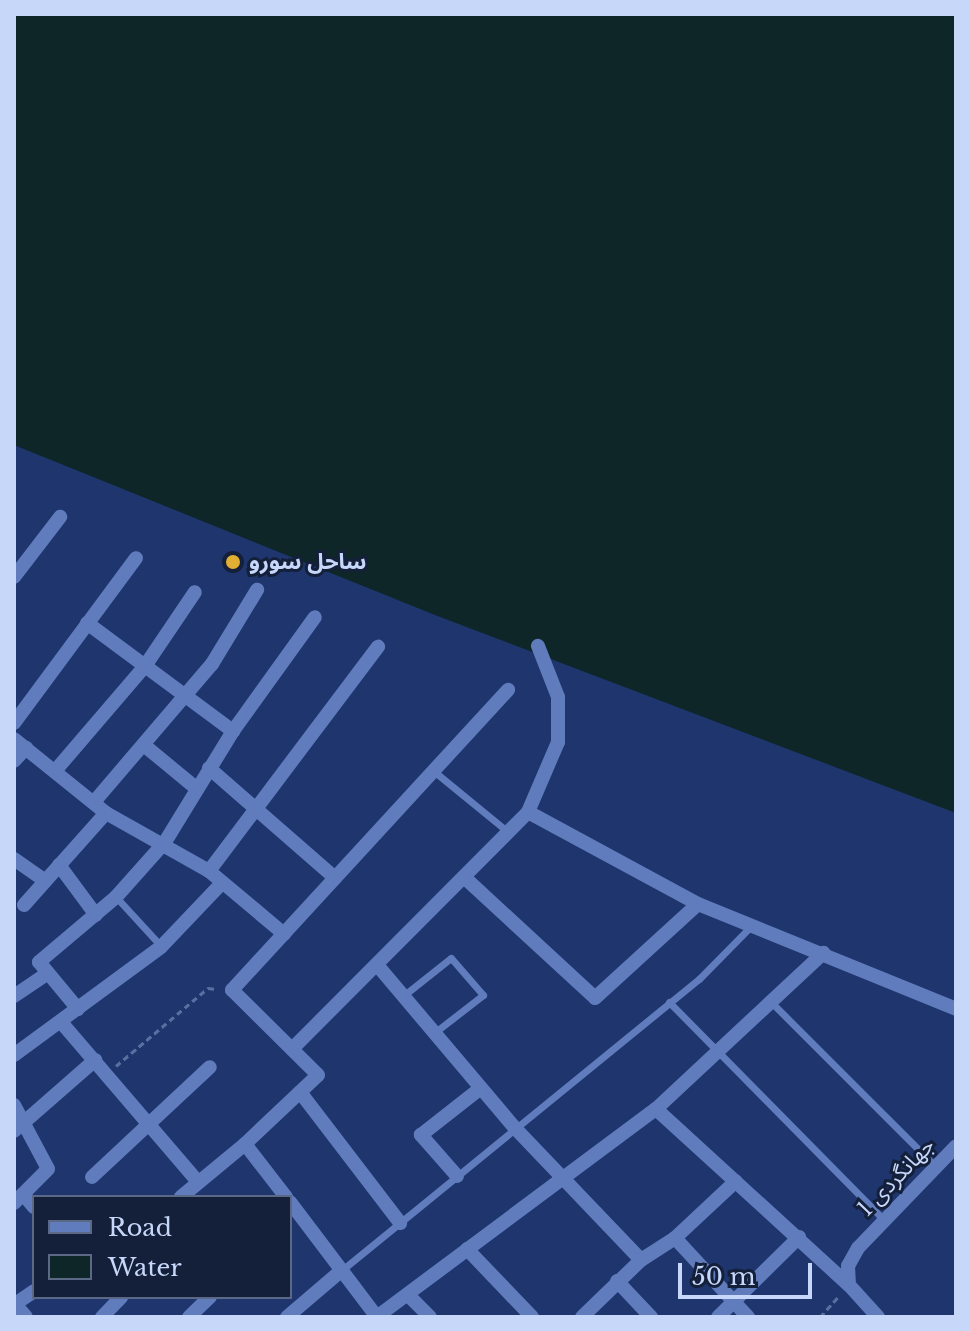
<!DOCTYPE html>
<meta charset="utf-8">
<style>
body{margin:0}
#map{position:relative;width:970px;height:1331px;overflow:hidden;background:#1e356e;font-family:"Libre Baskerville","Noto Sans Arabic",serif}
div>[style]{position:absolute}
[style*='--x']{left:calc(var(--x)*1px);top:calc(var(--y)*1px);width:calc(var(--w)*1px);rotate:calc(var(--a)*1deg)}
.water>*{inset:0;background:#0e2628}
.path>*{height:3px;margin-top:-1.5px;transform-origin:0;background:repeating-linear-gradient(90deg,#5a6fa0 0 6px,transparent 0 10px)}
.lane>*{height:7px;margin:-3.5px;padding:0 3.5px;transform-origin:3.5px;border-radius:3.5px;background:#607cbc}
.street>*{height:14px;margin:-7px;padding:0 7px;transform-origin:7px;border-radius:7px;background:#607cbc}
.dots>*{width:22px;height:22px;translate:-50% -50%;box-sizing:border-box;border:4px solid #141f39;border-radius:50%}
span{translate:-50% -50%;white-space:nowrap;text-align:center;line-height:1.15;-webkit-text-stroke:6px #141f39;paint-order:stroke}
.poi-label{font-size:22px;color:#c7d7fa;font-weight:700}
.left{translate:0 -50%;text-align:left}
.street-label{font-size:22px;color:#c7d7fa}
.frame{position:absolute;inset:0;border:16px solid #c7d7fa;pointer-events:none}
.legend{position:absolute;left:32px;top:1195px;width:260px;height:104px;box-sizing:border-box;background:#141f39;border:2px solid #5c6986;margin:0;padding:10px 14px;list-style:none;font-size:24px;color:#c7d7fa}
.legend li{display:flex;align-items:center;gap:16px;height:40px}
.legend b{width:40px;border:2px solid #5c6986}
.scale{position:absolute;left:678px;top:1263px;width:134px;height:36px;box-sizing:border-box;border:4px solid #c7d7fa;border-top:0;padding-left:10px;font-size:24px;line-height:28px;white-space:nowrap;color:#c7d7fa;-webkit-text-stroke:6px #141f39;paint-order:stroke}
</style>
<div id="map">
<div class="water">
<div style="clip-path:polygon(14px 14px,956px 14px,956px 813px,435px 615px,14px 445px)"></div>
</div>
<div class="path">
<div style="--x:116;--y:1066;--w:121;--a:-40.3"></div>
<div style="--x:208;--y:988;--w:8;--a:7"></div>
<div style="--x:820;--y:1317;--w:28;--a:-48"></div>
</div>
<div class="lane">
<div style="--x:436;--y:773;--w:93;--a:39.3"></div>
<div style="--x:116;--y:897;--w:67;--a:47.4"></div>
<div style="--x:403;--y:996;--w:61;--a:-38.4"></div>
<div style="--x:451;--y:958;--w:49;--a:49.1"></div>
<div style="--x:483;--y:995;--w:62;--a:142.2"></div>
<div style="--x:669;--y:1002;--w:308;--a:45.4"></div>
<div style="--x:771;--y:1002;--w:233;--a:45"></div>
<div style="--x:342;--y:1270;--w:461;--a:-39.2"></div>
<div style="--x:699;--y:979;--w:77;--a:-45.5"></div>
</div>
<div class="street">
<div style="--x:14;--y:577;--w:76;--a:-52.5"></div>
<div style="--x:87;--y:623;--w:182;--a:36.5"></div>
<div style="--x:14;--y:723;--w:205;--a:-53.5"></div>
<div style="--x:14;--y:739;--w:118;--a:38.8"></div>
<div style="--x:106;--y:813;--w:118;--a:29.4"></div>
<div style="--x:209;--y:871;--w:98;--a:40"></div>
<div style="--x:145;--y:746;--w:66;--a:39.5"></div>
<div style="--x:14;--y:761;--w:18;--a:-47"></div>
<div style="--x:209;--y:768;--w:167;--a:41.1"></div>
<div style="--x:55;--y:771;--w:138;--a:-49.4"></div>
<div style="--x:145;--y:666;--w:89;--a:-56"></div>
<div style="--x:94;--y:802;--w:182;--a:-49.5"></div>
<div style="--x:212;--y:664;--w:87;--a:-58.7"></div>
<div style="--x:528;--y:812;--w:76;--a:-66.8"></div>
<div style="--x:558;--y:742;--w:45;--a:-90"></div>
<div style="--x:558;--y:697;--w:55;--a:-111.4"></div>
<div style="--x:14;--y:859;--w:38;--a:35"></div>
<div style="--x:59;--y:865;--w:62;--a:53.5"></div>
<div style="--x:209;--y:871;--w:281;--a:-53"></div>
<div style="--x:464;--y:877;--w:178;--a:42.7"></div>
<div style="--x:595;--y:998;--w:139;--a:-42.4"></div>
<div style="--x:24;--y:905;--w:123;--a:-48.3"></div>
<div style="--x:378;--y:966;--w:212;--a:49.8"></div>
<div style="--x:515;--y:1128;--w:182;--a:46.3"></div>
<div style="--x:641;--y:1260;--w:82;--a:136"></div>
<div style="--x:14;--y:996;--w:40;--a:-34"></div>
<div style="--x:78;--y:1009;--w:61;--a:-129.7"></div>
<div style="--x:39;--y:962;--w:101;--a:-40.2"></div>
<div style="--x:116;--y:897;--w:74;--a:-48.3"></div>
<div style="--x:165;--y:842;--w:130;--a:-58.5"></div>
<div style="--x:233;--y:731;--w:140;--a:-54.3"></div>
<div style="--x:61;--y:1022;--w:211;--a:49.4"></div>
<div style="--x:292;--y:1049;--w:334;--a:-45.1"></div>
<div style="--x:528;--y:812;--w:193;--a:28.4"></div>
<div style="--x:698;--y:904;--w:279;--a:22.1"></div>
<div style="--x:14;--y:1055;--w:182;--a:-36.3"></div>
<div style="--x:161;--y:947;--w:88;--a:-46.4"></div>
<div style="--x:300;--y:1092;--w:165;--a:52.6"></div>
<div style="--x:14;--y:1105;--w:72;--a:62"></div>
<div style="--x:48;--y:1169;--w:48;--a:135"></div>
<div style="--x:656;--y:1109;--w:261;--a:42.4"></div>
<div style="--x:14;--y:1131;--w:108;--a:-41.2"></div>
<div style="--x:457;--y:1176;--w:55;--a:-131.3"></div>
<div style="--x:421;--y:1135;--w:76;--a:-38.1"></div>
<div style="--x:92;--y:1177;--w:161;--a:-43"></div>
<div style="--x:23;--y:1194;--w:17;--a:50"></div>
<div style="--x:181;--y:1197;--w:83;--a:-39.6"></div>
<div style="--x:286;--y:1197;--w:67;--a:-127.7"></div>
<div style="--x:245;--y:1144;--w:100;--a:-43.4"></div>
<div style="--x:318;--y:1075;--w:121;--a:-135.3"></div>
<div style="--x:232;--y:990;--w:408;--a:-47.4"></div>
<div style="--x:290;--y:1202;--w:144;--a:52.9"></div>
<div style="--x:675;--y:1238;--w:108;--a:47.3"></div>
<div style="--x:467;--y:1249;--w:94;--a:46.3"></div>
<div style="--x:641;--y:1260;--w:40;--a:-32.9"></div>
<div style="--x:675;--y:1238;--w:83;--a:-43.1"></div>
<div style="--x:617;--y:1281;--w:50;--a:46.6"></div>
<div style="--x:408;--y:1295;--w:31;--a:45"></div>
<div style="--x:14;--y:1303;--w:18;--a:49"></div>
<div style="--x:15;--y:1304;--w:23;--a:-34"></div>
<div style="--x:378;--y:1316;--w:347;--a:-36.7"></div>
<div style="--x:656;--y:1109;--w:229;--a:-43"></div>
<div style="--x:102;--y:1317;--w:28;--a:-46"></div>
<div style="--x:189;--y:1317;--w:29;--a:-44"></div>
<div style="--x:287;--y:1317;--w:72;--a:-40.5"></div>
<div style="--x:718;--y:1317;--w:114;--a:-44.6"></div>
<div style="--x:878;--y:1317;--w:43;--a:-132.2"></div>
<div style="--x:849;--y:1285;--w:19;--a:-93"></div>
<div style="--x:848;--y:1266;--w:21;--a:-61"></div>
<div style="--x:858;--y:1248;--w:141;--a:-46.1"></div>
</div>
<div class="dots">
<div style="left:233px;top:562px;background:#e1af34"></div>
</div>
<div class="poi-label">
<span class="left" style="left:249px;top:562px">ساحل سورو</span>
</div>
<div class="street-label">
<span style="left:896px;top:1177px;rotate:-46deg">جهانگردی 1</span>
</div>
<div class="frame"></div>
<ul class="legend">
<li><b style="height:10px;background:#607cbc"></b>Road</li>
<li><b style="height:22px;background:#0e2628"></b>Water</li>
</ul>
<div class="scale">50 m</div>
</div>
